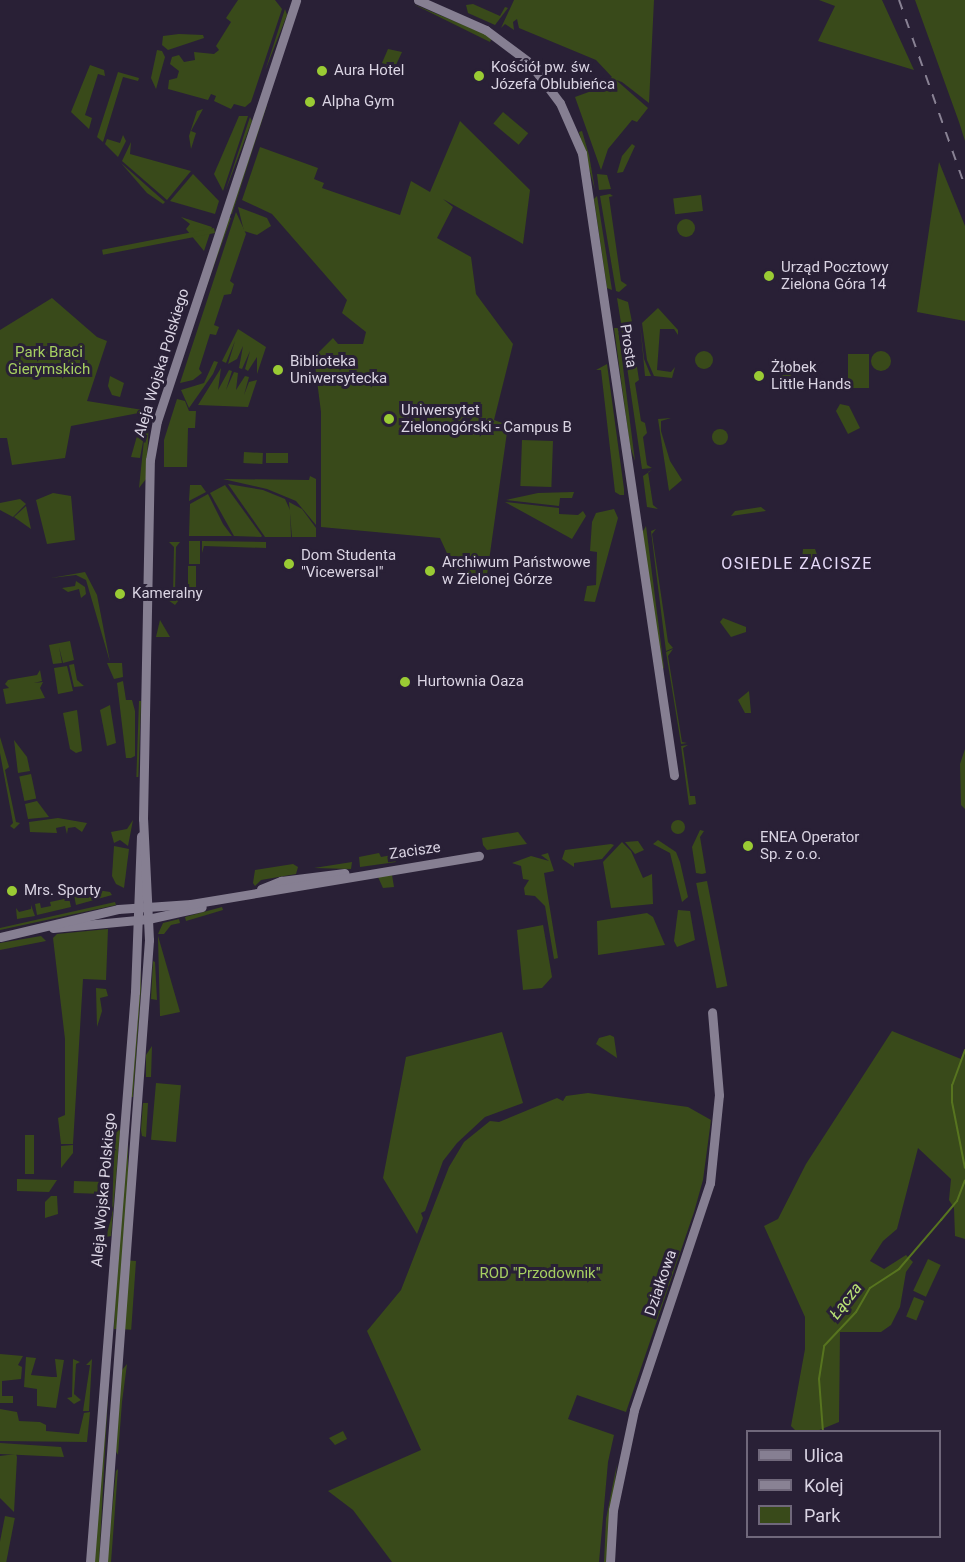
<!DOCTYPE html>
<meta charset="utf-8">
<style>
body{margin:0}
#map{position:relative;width:965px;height:1562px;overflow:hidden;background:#292036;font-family:Roboto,sans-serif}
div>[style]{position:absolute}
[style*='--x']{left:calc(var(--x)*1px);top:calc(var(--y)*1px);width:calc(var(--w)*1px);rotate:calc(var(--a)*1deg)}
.green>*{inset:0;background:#394a1a;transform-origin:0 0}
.round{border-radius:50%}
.stream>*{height:2px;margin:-1px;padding:0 1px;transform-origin:1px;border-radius:1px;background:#57741f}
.secondary>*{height:9px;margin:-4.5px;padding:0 4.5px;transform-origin:4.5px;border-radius:4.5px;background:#867f92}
.rail>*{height:2px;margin-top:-1px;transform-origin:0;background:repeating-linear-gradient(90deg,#898294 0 10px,transparent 0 20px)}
.dots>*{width:16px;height:16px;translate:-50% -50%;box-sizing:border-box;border:3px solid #292036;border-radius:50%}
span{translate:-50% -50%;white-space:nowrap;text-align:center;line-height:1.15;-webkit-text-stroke:6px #292036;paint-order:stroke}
.poi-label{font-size:15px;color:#dad4e3}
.left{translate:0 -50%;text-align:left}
.street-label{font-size:15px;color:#dad4e3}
.park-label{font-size:15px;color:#a6cf61}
.neighbourhood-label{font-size:16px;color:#e6daf9;letter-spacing:1.5px}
.water-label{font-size:16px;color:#bbe577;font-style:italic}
.legend{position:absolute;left:746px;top:1430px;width:195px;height:108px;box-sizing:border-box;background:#292036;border:2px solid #70687b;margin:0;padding:8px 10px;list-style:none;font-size:18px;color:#dad4e3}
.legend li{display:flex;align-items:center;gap:12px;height:30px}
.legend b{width:30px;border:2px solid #70687b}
</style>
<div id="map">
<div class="green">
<div style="clip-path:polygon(238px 0,275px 0,282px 9px,251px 102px,245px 107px,234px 104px,231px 109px,214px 101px,216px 96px,211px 94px,208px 100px,168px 89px,169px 80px,177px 78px,179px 71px,170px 64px,172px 57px,179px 55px,184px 62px,195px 60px,194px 52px,214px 54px,219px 50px,216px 46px,231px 22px,226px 18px)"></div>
<div style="clip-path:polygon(514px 0,654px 0,649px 103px,622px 82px,616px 80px,648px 108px,637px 122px,632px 120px,608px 149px,601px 170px,575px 97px,597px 89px,612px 77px,596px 60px,519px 28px,517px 19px,513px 22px,514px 30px,505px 24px,501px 28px)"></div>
<div style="clip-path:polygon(819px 0,882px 0,914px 70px,818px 41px,835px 6px)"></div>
<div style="clip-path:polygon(915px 0,965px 0,965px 141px,959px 122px)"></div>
<div style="clip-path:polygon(413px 4px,483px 33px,492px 38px,490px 42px)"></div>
<div style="clip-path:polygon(473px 4px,500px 16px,505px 7px,508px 8px,495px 25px,468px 13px,466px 5px)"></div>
<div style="clip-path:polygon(285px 9px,287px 15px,265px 71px,277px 34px)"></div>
<div style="clip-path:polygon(179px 34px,203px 35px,204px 38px,168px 50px,162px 45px,163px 36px)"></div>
<div style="clip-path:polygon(388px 49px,402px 52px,395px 67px,382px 63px)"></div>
<div style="clip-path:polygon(157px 50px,162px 51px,165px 57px,156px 89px,151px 78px)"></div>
<div style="clip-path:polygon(90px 65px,104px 70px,105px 76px,98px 74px,85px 115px,92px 118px,89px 129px,71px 112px)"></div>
<div style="clip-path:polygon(118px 72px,139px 78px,138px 81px,123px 77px,103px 142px,97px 137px)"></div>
<div style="clip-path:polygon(267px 105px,232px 214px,230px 214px,264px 107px)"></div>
<div style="clip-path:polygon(203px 109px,191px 131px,196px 133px,191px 149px,189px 136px,197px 111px)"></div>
<div style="left:503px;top:112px;width:33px;height:15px;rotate:40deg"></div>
<div style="clip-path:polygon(239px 116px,248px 116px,223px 191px,214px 174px)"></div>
<div style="clip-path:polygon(250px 117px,252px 121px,225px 192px)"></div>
<div style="clip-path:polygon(460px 121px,530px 190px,523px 244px,443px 199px,453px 207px,437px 238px,471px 257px,476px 294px,513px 344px,494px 420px,508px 425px,487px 575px,457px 575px,440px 538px,321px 527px,321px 412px,314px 357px,333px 338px,338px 344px,363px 344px,366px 332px,342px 313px,347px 300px,272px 214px,242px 200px,260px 147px,318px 168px,314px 179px,324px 183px,322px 188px,400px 215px,411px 181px,430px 192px)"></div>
<div style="clip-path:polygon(582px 131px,589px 155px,595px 190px,579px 132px)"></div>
<div style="clip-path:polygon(123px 135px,126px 141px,118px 157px,105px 144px,107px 139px,120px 143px)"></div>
<div style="clip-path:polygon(131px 142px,130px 154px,191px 171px,167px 200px,122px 161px)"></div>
<div style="clip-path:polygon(632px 144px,635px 146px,623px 172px,617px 173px,622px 156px)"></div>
<div style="clip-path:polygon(939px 162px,965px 226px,965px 321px,917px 312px)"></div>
<div style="clip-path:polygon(121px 163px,165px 202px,163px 204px,147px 193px)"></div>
<div style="clip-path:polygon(193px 174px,219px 201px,215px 214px,170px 201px)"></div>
<div style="clip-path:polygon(597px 174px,607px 175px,611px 189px,599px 190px)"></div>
<div style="clip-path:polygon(610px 194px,613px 196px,609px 197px,621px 281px,627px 285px,619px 292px,616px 291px,600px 196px)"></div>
<div style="left:701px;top:195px;width:16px;height:28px;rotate:83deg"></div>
<div style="clip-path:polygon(597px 196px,612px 290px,607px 288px,594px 199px)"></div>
<div style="clip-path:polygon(238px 207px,267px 218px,271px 226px,257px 235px,244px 231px)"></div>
<div style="clip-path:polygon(236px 212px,246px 234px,230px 281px,234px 284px,231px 294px,224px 295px,214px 325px,219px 327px,216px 335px,210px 334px,199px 369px,202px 373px,193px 380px,180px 383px)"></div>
<div style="clip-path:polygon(181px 217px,212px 227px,204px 251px,186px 229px,190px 224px)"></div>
<div style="clip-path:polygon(228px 217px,231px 218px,180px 361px)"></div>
<div class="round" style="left:677px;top:219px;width:18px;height:18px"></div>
<div style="left:214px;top:228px;width:5px;height:114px;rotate:79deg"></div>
<div style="clip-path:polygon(52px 298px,97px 337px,107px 341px,87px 401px,149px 411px,71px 426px,65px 458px,12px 465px,7px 438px,0 438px,0 330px)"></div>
<div style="clip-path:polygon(617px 298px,628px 302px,632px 322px,621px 323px)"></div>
<div style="clip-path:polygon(658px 308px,678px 330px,678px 335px,674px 329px,660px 329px,657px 370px,671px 372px,675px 367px,672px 378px,654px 376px,647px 360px,642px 323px)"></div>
<div style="clip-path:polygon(632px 323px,628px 329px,632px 364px,637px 367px,639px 380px,635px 383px,641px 421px,645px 423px,647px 433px,643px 437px,647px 465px,652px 468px,642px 469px,621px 326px)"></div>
<div style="clip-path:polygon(640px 323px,644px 359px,651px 376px,645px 376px)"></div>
<div style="clip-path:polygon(614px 328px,618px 328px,635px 461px,630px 446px)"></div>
<div style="clip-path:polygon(238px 329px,266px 347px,257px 374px,257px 357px,248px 371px,245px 369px,250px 351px,242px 369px,239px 368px,243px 346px,237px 359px,228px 364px,235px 341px,226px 363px,222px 361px)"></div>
<div class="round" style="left:871px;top:351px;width:20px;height:20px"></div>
<div class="round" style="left:695px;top:351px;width:18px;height:18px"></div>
<div style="left:848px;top:354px;width:21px;height:34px"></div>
<div style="clip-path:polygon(214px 361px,218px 362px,213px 374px,189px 408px,181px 390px,204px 383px)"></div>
<div style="clip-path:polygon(607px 364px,624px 489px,624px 495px,620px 495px,615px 492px,601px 370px,596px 370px)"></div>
<div style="left:782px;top:364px;width:11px;height:20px;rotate:5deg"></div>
<div style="clip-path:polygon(221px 368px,218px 390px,229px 370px,232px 371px,226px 390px,234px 372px,238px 373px,236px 390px,245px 376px,249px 377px,244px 395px,249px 382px,257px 380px,248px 407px,198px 405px)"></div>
<div style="clip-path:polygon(110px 376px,124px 383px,120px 397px,112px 395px,108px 386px)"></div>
<div style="clip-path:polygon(177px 399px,185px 401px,189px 411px,196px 411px,195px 428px,188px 428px,187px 467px,164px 467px,164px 440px)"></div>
<div style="clip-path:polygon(840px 404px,849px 406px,860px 428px,848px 434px,836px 411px)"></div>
<div style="clip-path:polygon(671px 418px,661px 421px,661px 431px,670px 461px,682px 480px,669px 491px,658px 419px)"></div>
<div style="clip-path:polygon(147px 420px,140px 458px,131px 457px,139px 429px,134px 429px)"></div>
<div style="clip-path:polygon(149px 421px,146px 479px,139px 488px,144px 440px)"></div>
<div class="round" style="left:712px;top:429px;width:16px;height:16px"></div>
<div style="left:522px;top:440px;width:31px;height:46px;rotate:2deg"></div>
<div style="left:244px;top:452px;width:19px;height:11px;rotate:3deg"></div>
<div style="left:266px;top:453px;width:22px;height:10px"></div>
<div style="clip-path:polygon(652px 470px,648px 472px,653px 505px,658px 509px,647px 507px,643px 476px)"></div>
<div style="clip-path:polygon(310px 476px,316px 479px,316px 525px,296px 501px,267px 489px,223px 479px,309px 480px)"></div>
<div style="clip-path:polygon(228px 484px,263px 490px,285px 499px,290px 510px,291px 537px,265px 537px)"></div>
<div style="clip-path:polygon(190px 485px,201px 485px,206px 492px,189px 501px)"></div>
<div style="clip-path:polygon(225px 485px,262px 536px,261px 537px,234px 536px,210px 493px)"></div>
<div style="clip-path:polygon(574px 492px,572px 498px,560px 498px,559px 506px,506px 500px,538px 493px)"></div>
<div style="clip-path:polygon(53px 493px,71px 496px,75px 540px,47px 544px,36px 500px)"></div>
<div style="clip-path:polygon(208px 494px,223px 524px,232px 536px,189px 536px,190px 504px)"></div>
<div style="clip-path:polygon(20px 499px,26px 504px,13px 517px,0 510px,0 503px)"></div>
<div style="clip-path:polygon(289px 502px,302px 509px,316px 528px,316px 537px,292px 537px)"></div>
<div style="clip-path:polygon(505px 502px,559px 508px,559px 514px,578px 515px,583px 511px,586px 516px,572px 539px)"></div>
<div style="clip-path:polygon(26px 506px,31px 529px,14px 517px)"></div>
<div style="clip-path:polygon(761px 507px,766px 511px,731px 516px,735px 511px)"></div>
<div style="clip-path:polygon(614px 509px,618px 518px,595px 602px,584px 601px,587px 586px,596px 585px,597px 552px,590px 551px,592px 522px,596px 513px)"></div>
<div style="clip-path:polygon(646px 526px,664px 668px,662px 669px,642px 533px)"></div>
<div style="clip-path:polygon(656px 529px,652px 534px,668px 642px,673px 648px,666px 651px,651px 531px)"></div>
<div style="left:189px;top:541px;width:11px;height:23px"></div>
<div style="clip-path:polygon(202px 541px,266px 542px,266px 548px,204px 546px,202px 553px)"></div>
<div style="clip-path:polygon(169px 542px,180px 542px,176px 547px,175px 593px,179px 600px,175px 605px,168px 600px,173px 593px,174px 547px)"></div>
<div style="clip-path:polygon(803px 549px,815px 549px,820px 563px,802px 561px)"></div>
<div style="left:188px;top:566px;width:8px;height:34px"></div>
<div style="clip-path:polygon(85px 572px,97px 595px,110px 662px,86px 580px,76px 575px,51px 578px)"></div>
<div style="clip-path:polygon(76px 581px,85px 587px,86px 594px,81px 598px,79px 589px,68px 592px,62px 588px,75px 586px)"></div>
<div style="clip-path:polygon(723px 618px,746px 627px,746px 632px,731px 637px,720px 622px)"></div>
<div style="clip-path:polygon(160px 620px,170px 637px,156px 637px)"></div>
<div style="clip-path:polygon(70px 641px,74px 660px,63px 663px,59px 647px,62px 663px,53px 664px,49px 645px)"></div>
<div style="clip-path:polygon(673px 649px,668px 656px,682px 742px,687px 743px,681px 744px,666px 652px)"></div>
<div style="clip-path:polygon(107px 663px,122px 663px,123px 677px,114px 679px)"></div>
<div style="clip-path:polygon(74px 664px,77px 680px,84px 686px,74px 687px,69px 665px)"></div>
<div style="clip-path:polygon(67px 666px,73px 691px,58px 694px,54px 668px)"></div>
<div style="clip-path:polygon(40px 670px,42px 681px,34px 683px,43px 682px,40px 688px,45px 698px,6px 704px,3px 689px,9px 688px,5px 684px,8px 680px,37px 675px)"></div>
<div style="clip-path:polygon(123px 681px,126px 700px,132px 700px,135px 711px,135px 756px,131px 758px,126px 758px,117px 683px)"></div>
<div style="clip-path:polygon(749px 691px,751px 713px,745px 713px,738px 700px)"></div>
<div style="left:141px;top:701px;width:76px;height:2px;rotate:92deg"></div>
<div style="clip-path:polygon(110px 705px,116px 743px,107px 746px,100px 710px)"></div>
<div style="clip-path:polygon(77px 710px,82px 751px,76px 753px,70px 749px,63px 713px)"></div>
<div style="clip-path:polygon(0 737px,9px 767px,5px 770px,16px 822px,20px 823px,14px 829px,10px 826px,13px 823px,0 753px)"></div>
<div style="clip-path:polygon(14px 740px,27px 757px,30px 771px,18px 773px)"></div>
<div style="clip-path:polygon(688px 745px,683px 748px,690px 796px,695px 796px,696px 804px,689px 805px,681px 746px)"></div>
<div style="clip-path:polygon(965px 749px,965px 809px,961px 805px,960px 764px)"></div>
<div style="left:31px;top:774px;width:25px;height:12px;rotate:78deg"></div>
<div style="clip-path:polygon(37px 801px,49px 817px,28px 819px,25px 804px)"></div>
<div style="clip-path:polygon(58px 818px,87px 823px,82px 832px,75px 827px,68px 828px,67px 834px,65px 826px,56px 828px,57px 833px,30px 832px,29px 822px)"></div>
<div class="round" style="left:671px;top:820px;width:14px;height:14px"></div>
<div style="clip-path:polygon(133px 820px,128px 846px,120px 840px,114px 843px,111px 832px,127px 829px)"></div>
<div style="clip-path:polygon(700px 830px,704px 831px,700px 837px,706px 873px,702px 874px,696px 873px,692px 847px)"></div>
<div style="clip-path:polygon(518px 832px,527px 844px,487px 850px,483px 845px,482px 838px)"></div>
<div style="clip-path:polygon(658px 840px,676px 852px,680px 862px,688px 897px,682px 902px,670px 853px,653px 844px)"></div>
<div style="clip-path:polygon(638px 841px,644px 850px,635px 854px,625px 842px)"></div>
<div style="clip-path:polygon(622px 842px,631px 851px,643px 878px,652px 874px,653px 904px,611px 908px,603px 862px)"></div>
<div style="clip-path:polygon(611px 844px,614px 845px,602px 859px,574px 863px,574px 867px,562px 859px,565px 850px)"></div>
<div style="clip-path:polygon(114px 846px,129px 849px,124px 888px,116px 884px,112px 876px)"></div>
<div style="clip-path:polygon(379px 853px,381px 857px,392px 855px,396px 862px,360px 867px,359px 857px)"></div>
<div style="clip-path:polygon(548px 853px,554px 871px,544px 873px,558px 958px,554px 959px,545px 906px,535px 896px,525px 895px,524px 888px,529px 880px,523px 879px,521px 866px,512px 863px,531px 856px,549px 861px,541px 855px)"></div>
<div style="clip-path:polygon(352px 862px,351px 869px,314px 868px)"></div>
<div style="clip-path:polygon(293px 864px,298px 867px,296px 874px,261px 880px,255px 886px,253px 883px,255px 870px)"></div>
<div style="clip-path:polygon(392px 875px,394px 887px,383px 888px,378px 877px)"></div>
<div style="left:707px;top:881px;width:107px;height:11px;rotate:79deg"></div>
<div style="clip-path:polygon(79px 887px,110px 892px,112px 895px,76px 905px,74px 895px)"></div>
<div style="clip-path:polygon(69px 898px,71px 907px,37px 915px,35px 904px,40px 903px,41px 908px,51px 906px,50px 902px)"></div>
<div style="clip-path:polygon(115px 902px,116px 905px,0 930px,0 928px)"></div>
<div style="clip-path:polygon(31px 905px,35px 916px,17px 919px,16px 908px,19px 912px,31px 909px)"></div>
<div style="clip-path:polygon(222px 907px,223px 910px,186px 921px,185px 917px)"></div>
<div style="clip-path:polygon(678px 910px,690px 911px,695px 940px,677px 947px,674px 941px)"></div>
<div style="clip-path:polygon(647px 913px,653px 917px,665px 945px,598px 955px,597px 921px)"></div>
<div style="clip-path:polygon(179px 919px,180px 923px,171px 925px,164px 934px,158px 934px,163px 923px)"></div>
<div style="clip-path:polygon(543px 925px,552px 977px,542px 988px,523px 990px,517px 930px)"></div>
<div style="clip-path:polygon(108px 929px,106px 980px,83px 979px,73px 1144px,61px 1144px,58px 1118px,65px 1115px,65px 1039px,53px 938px,57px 934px)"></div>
<div style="clip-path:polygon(41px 936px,46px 941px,0 950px,0 943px)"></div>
<div style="clip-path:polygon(158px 936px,180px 1012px,161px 1016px,160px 1016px)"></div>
<div style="clip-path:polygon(140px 941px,141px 988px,133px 1097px,130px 1097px)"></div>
<div style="clip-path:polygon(153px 961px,155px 962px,157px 1000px,151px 999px)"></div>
<div style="clip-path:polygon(96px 988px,106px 989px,108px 996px,100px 998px,102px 1011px,97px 1027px)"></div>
<div style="clip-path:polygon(892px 1031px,961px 1059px,965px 1049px,965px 1239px,955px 1236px,954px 1208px,949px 1200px,951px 1179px,918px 1148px,897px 1229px,883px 1241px,870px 1261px,884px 1269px,906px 1255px,913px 1262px,906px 1272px,900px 1307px,891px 1325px,881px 1332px,840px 1332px,839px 1422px,817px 1431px,796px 1431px,791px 1426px,805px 1349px,805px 1317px,764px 1226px,778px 1219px,806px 1164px)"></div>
<div style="clip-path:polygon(502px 1032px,523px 1103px,485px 1117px,457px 1143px,443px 1161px,425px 1211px,421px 1213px,423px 1218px,417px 1234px,383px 1178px,406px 1057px)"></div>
<div style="clip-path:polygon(610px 1035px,614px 1037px,617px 1058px,596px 1044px,599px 1038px)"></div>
<div style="clip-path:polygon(152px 1046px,151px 1077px,146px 1077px,146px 1055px)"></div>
<div style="left:156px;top:1083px;width:25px;height:57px;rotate:5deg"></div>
<div style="clip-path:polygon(588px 1093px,688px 1107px,711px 1120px,703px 1180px,694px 1212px,626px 1412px,577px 1395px,568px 1419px,614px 1435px,608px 1462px,599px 1562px,392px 1562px,353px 1510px,328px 1491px,421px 1450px,367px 1331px,401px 1290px,449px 1167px,464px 1142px,490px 1121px,499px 1122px,557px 1098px,563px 1101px,566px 1096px)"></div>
<div style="clip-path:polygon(143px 1103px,148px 1103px,146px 1137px,142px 1136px,141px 1130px)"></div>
<div style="clip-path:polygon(115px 1123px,120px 1131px,111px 1236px,106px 1237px,112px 1215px)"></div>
<div style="clip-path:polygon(128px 1125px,128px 1195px,117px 1329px,114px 1329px,116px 1275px)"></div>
<div style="left:25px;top:1135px;width:9px;height:39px"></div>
<div style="clip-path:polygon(73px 1145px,73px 1153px,61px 1168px,61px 1146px)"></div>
<div style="clip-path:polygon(17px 1179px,57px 1180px,49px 1192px,17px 1191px)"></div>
<div style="left:74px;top:1181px;width:31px;height:12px;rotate:2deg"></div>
<div style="clip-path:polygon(51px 1196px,57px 1196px,58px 1214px,45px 1218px,45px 1202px)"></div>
<div style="left:928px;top:1259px;width:14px;height:35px;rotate:25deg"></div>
<div style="left:136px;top:1261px;width:69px;height:7px;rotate:94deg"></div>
<div style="left:914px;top:1297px;width:11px;height:21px;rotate:22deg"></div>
<div style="clip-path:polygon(0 1354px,23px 1356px,18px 1365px,22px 1367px,21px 1379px,2px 1381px,2px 1396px,13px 1396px,13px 1403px,0 1403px)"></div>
<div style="clip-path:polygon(26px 1357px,36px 1358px,31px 1375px,52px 1377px,57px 1377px,55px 1359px,64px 1360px,56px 1408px,37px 1406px,37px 1389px,24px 1387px)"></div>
<div style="clip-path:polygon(73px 1359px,80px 1362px,76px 1364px,74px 1394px,81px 1400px,74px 1404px,67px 1398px,72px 1397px)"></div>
<div style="clip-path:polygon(92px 1359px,89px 1411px,83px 1411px,90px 1365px,86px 1365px)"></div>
<div style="clip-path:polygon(127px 1364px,122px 1402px,118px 1455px,115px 1450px,119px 1402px,122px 1370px)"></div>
<div style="clip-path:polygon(109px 1376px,99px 1562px,93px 1562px)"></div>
<div style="clip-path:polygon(0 1409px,17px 1412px,19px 1421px,40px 1422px,46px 1425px,46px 1431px,79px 1434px,84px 1413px,90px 1412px,87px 1442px,0 1441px)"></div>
<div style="clip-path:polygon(343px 1431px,347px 1439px,335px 1445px,329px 1438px)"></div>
<div style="clip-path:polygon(0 1443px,61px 1447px,64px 1457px,0 1454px)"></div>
<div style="clip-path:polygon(16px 1454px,17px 1457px,14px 1512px,0 1498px,0 1456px)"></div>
<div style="clip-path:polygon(617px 1464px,606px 1562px,604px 1562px,606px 1519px)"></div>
<div style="clip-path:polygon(118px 1469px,111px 1562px,107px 1562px,116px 1471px)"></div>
<div style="left:5px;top:1516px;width:10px;height:46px;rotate:11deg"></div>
</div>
<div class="stream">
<div style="--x:965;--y:1050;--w:37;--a:110"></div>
<div style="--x:952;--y:1085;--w:17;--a:90"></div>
<div style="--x:952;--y:1102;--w:67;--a:78.9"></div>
<div style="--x:823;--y:1432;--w:53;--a:-94.3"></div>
<div style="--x:819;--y:1379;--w:33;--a:-81"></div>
<div style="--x:824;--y:1346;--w:47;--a:-46.7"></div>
<div style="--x:856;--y:1312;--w:28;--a:-60"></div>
<div style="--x:870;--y:1288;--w:35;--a:-33"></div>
<div style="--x:899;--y:1269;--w:65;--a:-49.4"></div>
<div style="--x:941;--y:1220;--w:25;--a:-50"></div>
<div style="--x:957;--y:1201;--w:22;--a:-69"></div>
</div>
<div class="secondary">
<div style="--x:418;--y:0;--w:74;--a:23.8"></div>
<div style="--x:486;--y:30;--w:54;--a:36.7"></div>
<div style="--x:529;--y:62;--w:51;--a:52.9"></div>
<div style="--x:560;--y:103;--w:55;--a:66.3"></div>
<div style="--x:582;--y:153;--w:629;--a:81.59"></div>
<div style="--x:261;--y:889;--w:22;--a:-22"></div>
<div style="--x:281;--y:881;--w:64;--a:-7.2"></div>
<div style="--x:53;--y:928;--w:95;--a:-5.4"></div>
<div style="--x:148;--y:919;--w:55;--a:-12.5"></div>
<div style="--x:0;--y:937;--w:121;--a:-13.3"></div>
<div style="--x:118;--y:909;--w:73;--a:-3.9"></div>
<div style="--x:191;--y:904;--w:292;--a:-9.5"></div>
<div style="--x:90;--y:1562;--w:572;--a:-85.49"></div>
<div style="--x:135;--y:992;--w:156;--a:-87.8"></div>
<div style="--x:103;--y:1562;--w:624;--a:-85.77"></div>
<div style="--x:149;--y:940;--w:121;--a:-92.8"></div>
<div style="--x:143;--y:819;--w:359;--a:-88.9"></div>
<div style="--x:150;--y:460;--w:40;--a:-80"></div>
<div style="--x:157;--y:421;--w:443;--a:-71.7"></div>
<div style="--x:610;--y:1562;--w:52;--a:-86.7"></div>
<div style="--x:613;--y:1510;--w:102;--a:-78.1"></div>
<div style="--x:634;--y:1410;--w:239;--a:-71.5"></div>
<div style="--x:710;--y:1183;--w:88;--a:-84.2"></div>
<div style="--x:719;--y:1095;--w:83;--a:-94.8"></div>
</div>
<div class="rail">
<div style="--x:899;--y:0;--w:197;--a:70.5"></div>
</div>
<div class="dots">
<div style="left:322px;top:71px;background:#9acb34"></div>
<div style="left:479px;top:76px;background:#9acb34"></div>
<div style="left:310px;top:102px;background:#9acb34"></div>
<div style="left:769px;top:276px;background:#9acb34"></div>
<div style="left:278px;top:370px;background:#9acb34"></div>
<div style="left:759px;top:376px;background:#9acb34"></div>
<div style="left:389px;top:419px;background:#9acb34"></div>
<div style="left:289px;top:564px;background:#9acb34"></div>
<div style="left:430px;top:571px;background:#9acb34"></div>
<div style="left:120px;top:594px;background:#9acb34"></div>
<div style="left:405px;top:682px;background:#9acb34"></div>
<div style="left:748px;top:846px;background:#9acb34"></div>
<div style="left:12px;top:891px;background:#9acb34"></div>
</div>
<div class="poi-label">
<span class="left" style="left:491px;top:76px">Kościół pw. św.<br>Józefa Oblubieńca</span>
<span class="left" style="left:334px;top:71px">Aura Hotel</span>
<span class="left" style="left:322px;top:102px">Alpha Gym</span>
<span class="left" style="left:781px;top:276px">Urząd Pocztowy<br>Zielona Góra 14</span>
<span class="left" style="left:290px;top:370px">Biblioteka<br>Uniwersytecka</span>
<span class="left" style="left:771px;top:376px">Żłobek<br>Little Hands</span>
<span class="left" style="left:401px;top:419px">Uniwersytet<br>Zielonogórski - Campus B</span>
<span class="left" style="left:301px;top:564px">Dom Studenta<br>"Vicewersal"</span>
<span class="left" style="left:442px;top:571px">Archiwum Państwowe<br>w Zielonej Górze</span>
<span class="left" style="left:132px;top:594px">Kameralny</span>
<span class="left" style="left:417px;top:682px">Hurtownia Oaza</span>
<span class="left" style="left:760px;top:846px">ENEA Operator<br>Sp. z o.o.</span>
<span class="left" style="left:24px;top:891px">Mrs. Sporty</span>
</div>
<div class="street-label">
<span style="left:628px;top:346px;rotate:81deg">Prosta</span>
<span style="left:162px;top:363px;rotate:-73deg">Aleja Wojska Polskiego</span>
<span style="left:415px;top:851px;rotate:-8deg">Zacisze</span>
<span style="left:104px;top:1190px;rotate:-85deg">Aleja Wojska Polskiego</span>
<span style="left:661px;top:1283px;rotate:-71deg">Działkowa</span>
</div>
<div class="park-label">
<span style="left:49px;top:361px">Park Braci<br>Gierymskich</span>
<span style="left:540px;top:1274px">ROD "Przodownik"</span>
</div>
<div class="neighbourhood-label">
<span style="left:797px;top:564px">OSIEDLE ZACISZE</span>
</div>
<div class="water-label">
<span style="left:846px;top:1301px;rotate:-52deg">Łącza</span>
</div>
<ul class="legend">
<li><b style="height:8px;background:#867f92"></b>Ulica</li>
<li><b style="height:8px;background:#898294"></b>Kolej</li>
<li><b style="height:16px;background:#394a1a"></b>Park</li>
</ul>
</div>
